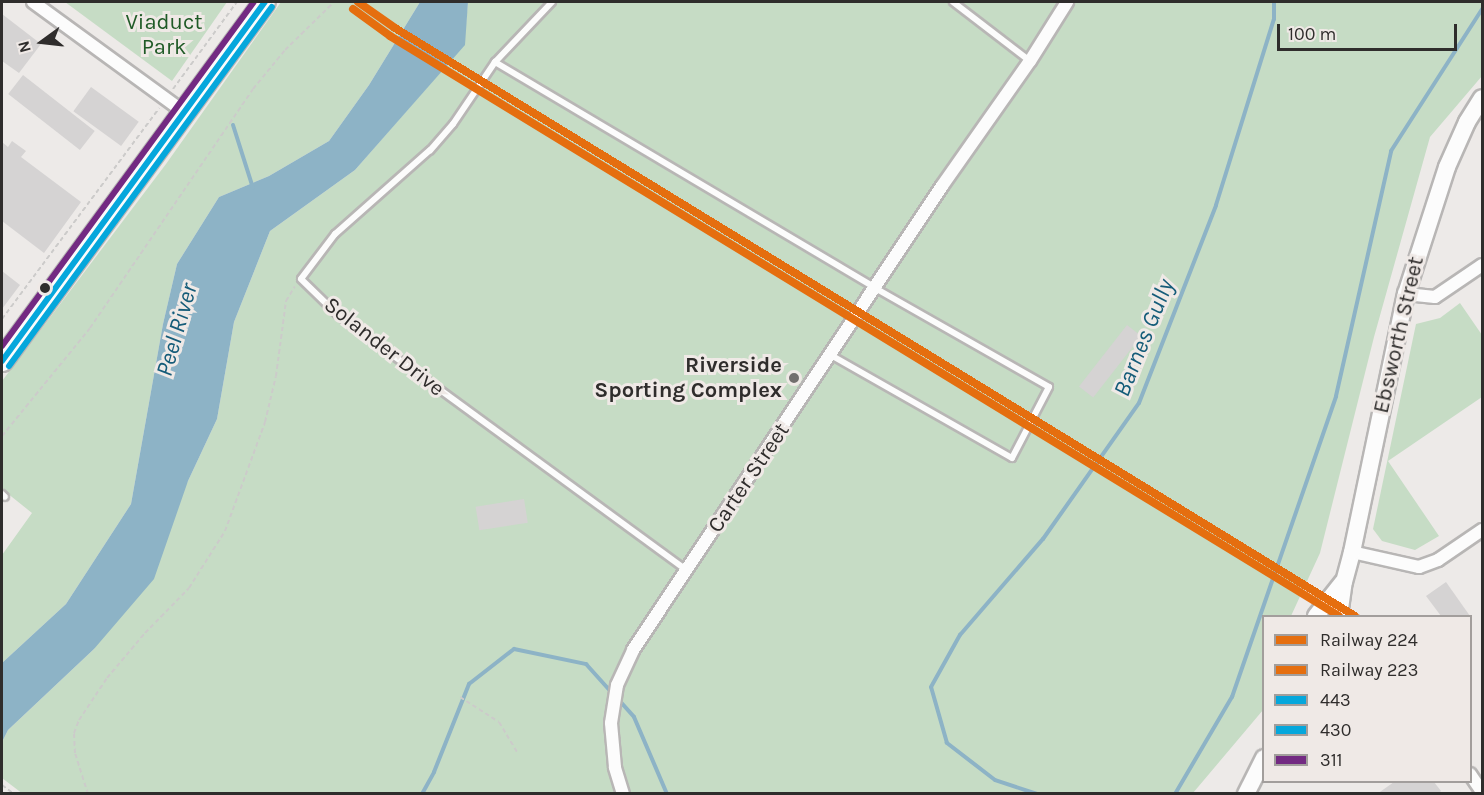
<!DOCTYPE html>
<style>
body{margin:0}
#map{position:relative;width:1484px;height:795px;overflow:hidden;background:#edeae8;font-family:Karla,sans-serif}
div>[style]{position:absolute}
[style*='--x']{left:calc(var(--x)*1px);top:calc(var(--y)*1px);width:calc(var(--w)*1px);rotate:calc(var(--a)*1deg)}
.green>*{inset:0;background:#c6dcc5}
.water>*{inset:0;background:#8db3c6}
.stream>*{height:4px;margin:-2px;padding:0 2px;transform-origin:2px;border-radius:2px;background:#8db3c6}
.building>*{inset:0;background:#d5d3d3;transform-origin:0 0}
.path>*{height:2px;margin-top:-1px;transform-origin:0;background:repeating-linear-gradient(90deg,#cccbca 0 4.5px,transparent 0 7.5px)}
.roads{filter:drop-shadow(2px 0 #b8b6b5) drop-shadow(-2px 0 #b8b6b5) drop-shadow(0 2px #b8b6b5) drop-shadow(0 -2px #b8b6b5)}
.lane>*{height:6px;margin:-3px;padding:0 3px;transform-origin:3px;border-radius:3px;background:#fcfcfc}
.street>*{height:12px;margin:-6px;padding:0 6px;transform-origin:6px;border-radius:6px;background:#fcfcfc}
.secondary>*{height:16px;margin:-8px;padding:0 8px;transform-origin:8px;border-radius:8px;background:#fcfcfc}
.primary>*{height:20px;margin:-10px;padding:0 10px;transform-origin:10px;border-radius:10px;background:#fcfcfc}
.bus-1>*{height:6px;margin:-3px;padding:0 3px;transform-origin:3px;border-radius:3px;background:#05a7dc}
.bus-2>*{height:6px;margin:-3px;padding:0 3px;transform-origin:3px;border-radius:3px;background:#05a7dc}
.bus-3>*{height:6px;margin:-3px;padding:0 3px;transform-origin:3px;border-radius:3px;background:#732a82}
.rail-1>*{height:8px;margin:-4px;padding:0 4px;transform-origin:4px;border-radius:4px;background:#e56e0f}
.rail-2>*{height:8px;margin:-4px;padding:0 4px;transform-origin:4px;border-radius:4px;background:#e56e0f}
.dots>*{width:16px;height:16px;translate:-50% -50%;box-sizing:border-box;border:3px solid #efe9e6;border-radius:50%}
span{translate:-50% -50%;white-space:nowrap;text-align:center;line-height:1.15;-webkit-text-stroke:6px #efe9e6;paint-order:stroke}
.park-label{font-size:22px;color:#1f5a26}
.street-label{font-size:22px;color:#2f2d2c}
.poi-label{font-size:22px;color:#2f2d2c;font-weight:700}
.right{translate:-100% -50%;text-align:right}
.water-label{font-size:24px;color:#155c79;font-style:italic}
.frame{position:absolute;inset:0;border:3px solid #2f2d2c;pointer-events:none}
.legend{position:absolute;left:1262px;top:615px;width:210px;height:168px;box-sizing:border-box;background:#efe9e6;border:2px solid #a29e9c;margin:0;padding:8px 10px;list-style:none;font-size:18px;color:#2f2d2c}
.legend li{display:flex;align-items:center;gap:12px;height:30px}
.legend b{width:30px;border:2px solid #a29e9c}
.north{position:absolute;left:12px;top:12px;width:60px;height:60px;-webkit-text-stroke:4px #efe9e6;paint-order:stroke;rotate:255deg;font-size:16px;font-weight:700;line-height:24px;text-align:center;color:#2f2d2c}
.north::after{content:'';display:block;margin:auto;width:21px;height:27px;background:#2f2d2c;clip-path:polygon(50% 0,100% 100%,50% 72%,0 100%)}
.scale{position:absolute;left:1277px;top:24px;width:180px;height:27px;box-sizing:border-box;border:3px solid #2f2d2c;border-top:0;padding-left:8px;font-size:18px;line-height:21px;white-space:nowrap;color:#2f2d2c;-webkit-text-stroke:4px #efe9e6;paint-order:stroke}
</style>
<div id="map">
<div class="green">
<div style="clip-path:polygon(65px 2px,227px 2px,172px 81px)"></div>
<div style="clip-path:polygon(281px 2px,420px 2px,369px 85px,329px 141px,269px 176px,219px 197px,177px 264px,163px 324px,131px 504px,66px 604px,2px 663px,2px 555px,32px 513px,2px 489px,2px 381px,166px 164px)"></div>
<div style="clip-path:polygon(468px 2px,1482px 2px,1482px 76px,1430px 137px,1374px 337px,1320px 553px,1291px 616px,1264px 616px,1263px 710px,1193px 793px,23px 794px,2px 778px,2px 742px,8px 730px,94px 649px,188px 481px,217px 419px,234px 322px,270px 231px,355px 170px,464px 45px)"></div>
<div style="clip-path:polygon(1460px 303px,1482px 335px,1482px 397px,1388px 461px,1439px 536px,1415px 550px,1382px 541px,1373px 529px,1416px 324px,1440px 318px)"></div>
</div>
<div class="water">
<div style="clip-path:polygon(420px 2px,468px 2px,465px 45px,355px 170px,270px 231px,234px 322px,217px 419px,188px 481px,154px 579px,94px 649px,8px 730px,2px 742px,2px 663px,66px 604px,131px 504px,163px 324px,177px 264px,219px 197px,269px 176px,329px 141px,369px 85px)"></div>
</div>
<div class="stream">
<div style="--x:233;--y:125;--w:66;--a:72.4"></div>
<div style="--x:618;--y:699;--w:24;--a:48"></div>
<div style="--x:634;--y:717;--w:84;--a:66.8"></div>
<div style="--x:422;--y:794;--w:25;--a:-61"></div>
<div style="--x:434;--y:772;--w:95;--a:-68.3"></div>
<div style="--x:469;--y:684;--w:57;--a:-37.9"></div>
<div style="--x:514;--y:649;--w:74;--a:11.8"></div>
<div style="--x:586;--y:664;--w:40;--a:48"></div>
<div style="--x:1037;--y:794;--w:44;--a:-161.6"></div>
<div style="--x:995;--y:780;--w:61;--a:-142.4"></div>
<div style="--x:947;--y:743;--w:58;--a:-105.9"></div>
<div style="--x:931;--y:687;--w:60;--a:-60.9"></div>
<div style="--x:960;--y:635;--w:127;--a:-49.2"></div>
<div style="--x:1043;--y:539;--w:166;--a:-54.8"></div>
<div style="--x:1139;--y:403;--w:212;--a:-68.7"></div>
<div style="--x:1216;--y:205;--w:195;--a:-72.7"></div>
<div style="--x:1274;--y:19;--w:17;--a:-90"></div>
<div style="--x:1175;--y:794;--w:113;--a:-59.6"></div>
<div style="--x:1232;--y:697;--w:318;--a:-70.9"></div>
<div style="--x:1336;--y:396;--w:251;--a:-77.3"></div>
<div style="--x:1391;--y:151;--w:169;--a:-57.3"></div>
</div>
<div class="building">
<div style="clip-path:polygon(2px 14px,41px 44px,19px 73px,2px 61px)"></div>
<div style="left:23px;top:75px;width:91px;height:24px;rotate:38deg"></div>
<div style="left:91px;top:87px;width:59px;height:30px;rotate:36deg"></div>
<div style="clip-path:polygon(12px 141px,26px 151px,21px 157px,81px 202px,44px 253px,2px 221px,2px 142px,8px 147px)"></div>
<div style="clip-path:polygon(2px 271px,20px 285px,2px 309px)"></div>
<div style="left:1127px;top:325px;width:18px;height:78px;rotate:38deg"></div>
<div style="left:524px;top:499px;width:24px;height:49px;rotate:81deg"></div>
<div style="clip-path:polygon(1446px 582px,1470px 616px,1441px 616px,1426px 596px)"></div>
<div style="clip-path:polygon(1394px 782px,1434px 782px,1441px 791px,1438px 794px,1377px 794px)"></div>
</div>
<div class="path">
<div style="--x:173;--y:89;--w:108;--a:-53.7"></div>
<div style="--x:2;--y:319;--w:263;--a:-53.3"></div>
<div style="--x:2;--y:436;--w:139;--a:-50.8"></div>
<div style="--x:90;--y:328;--w:289;--a:-55.7"></div>
<div style="--x:253;--y:89;--w:50;--a:-50.6"></div>
<div style="--x:285;--y:50;--w:69;--a:-44.4"></div>
<div style="--x:460;--y:697;--w:46;--a:32.7"></div>
<div style="--x:499;--y:722;--w:35;--a:59"></div>
<div style="--x:2;--y:785;--w:15;--a:37"></div>
<div style="--x:88;--y:794;--w:43;--a:-107.6"></div>
<div style="--x:75;--y:753;--w:20;--a:-93"></div>
<div style="--x:74;--y:733;--w:14;--a:-69"></div>
<div style="--x:79;--y:720;--w:50;--a:-56.3"></div>
<div style="--x:107;--y:678;--w:59;--a:-49.8"></div>
<div style="--x:145;--y:633;--w:63;--a:-45.6"></div>
<div style="--x:189;--y:588;--w:67;--a:-57.7"></div>
<div style="--x:225;--y:531;--w:116;--a:-69.8"></div>
<div style="--x:265;--y:422;--w:47;--a:-76.6"></div>
<div style="--x:276;--y:376;--w:76;--a:-82.4"></div>
<div style="--x:286;--y:301;--w:17;--a:-59"></div>
</div>
<div class="roads">
<div class="lane">
<div style="--x:552;--y:2;--w:83;--a:133.5"></div>
<div style="--x:495;--y:62;--w:75;--a:124.1"></div>
<div style="--x:453;--y:124;--w:35;--a:131"></div>
<div style="--x:430;--y:150;--w:127;--a:138.5"></div>
<div style="--x:335;--y:234;--w:56;--a:127.1"></div>
<div style="--x:301;--y:279;--w:52;--a:44.2"></div>
<div style="--x:338;--y:315;--w:431;--a:36.2"></div>
<div style="--x:953;--y:2;--w:97;--a:37.5"></div>
<div style="--x:495;--y:62;--w:442;--a:30.7"></div>
<div style="--x:875;--y:288;--w:200;--a:29.6"></div>
<div style="--x:1049;--y:387;--w:80;--a:117.5"></div>
<div style="--x:1012;--y:458;--w:208;--a:-150.4"></div>
<div style="--x:2;--y:494;--w:4;--a:45"></div>
</div>
<div class="street">
<div style="--x:33;--y:2;--w:187;--a:36.1"></div>
<div style="--x:1406;--y:294;--w:29;--a:6"></div>
<div style="--x:1435;--y:297;--w:57;--a:-34.2"></div>
<div style="--x:1352;--y:552;--w:69;--a:12.6"></div>
<div style="--x:1419;--y:567;--w:20;--a:-20"></div>
<div style="--x:1438;--y:560;--w:53;--a:-34.3"></div>
<div style="--x:1470;--y:774;--w:22;--a:56"></div>
<div style="--x:623;--y:794;--w:28;--a:-107"></div>
<div style="--x:615;--y:767;--w:44;--a:-95.2"></div>
<div style="--x:611;--y:723;--w:38;--a:-81"></div>
<div style="--x:617;--y:685;--w:38;--a:-65"></div>
<div style="--x:633;--y:650;--w:557;--a:-56.34"></div>
<div style="--x:942;--y:186;--w:153;--a:-54.9"></div>
<div style="--x:1030;--y:61;--w:70;--a:-57.9"></div>
</div>
<div class="secondary">
<div style="--x:1316;--y:616;--w:43;--a:-51.5"></div>
<div style="--x:1339;--y:616;--w:34;--a:-82"></div>
<div style="--x:1344;--y:582;--w:31;--a:-75"></div>
<div style="--x:1352;--y:552;--w:264;--a:-78.2"></div>
<div style="--x:1406;--y:294;--w:133;--a:-72.1"></div>
<div style="--x:1447;--y:167;--w:49;--a:-66"></div>
<div style="--x:1467;--y:122;--w:28;--a:-58"></div>
<div style="--x:1246;--y:794;--w:40;--a:-63.4"></div>
</div>
<div class="primary">
<div style="--x:2;--y:361;--w:445;--a:-53.8"></div>
</div>
</div>
<div class="bus-1">
<div style="--x:2;--y:361;--w:445;--a:-53.8"></div>
</div>
<div class="bus-2">
<div style="--x:9;--y:366;--w:445;--a:-53.8"></div>
</div>
<div class="bus-3">
<div style="--x:2;--y:346;--w:426;--a:-53.8"></div>
</div>
<div class="rail-1">
<div style="--x:358;--y:2;--w:45;--a:35.1"></div>
<div style="--x:395;--y:28;--w:1126;--a:31.49"></div>
</div>
<div class="rail-2">
<div style="--x:353;--y:9;--w:46;--a:36.1"></div>
<div style="--x:390;--y:36;--w:1112;--a:31.43"></div>
</div>
<div class="dots">
<div style="left:45px;top:288px;background:#2f2d2c"></div>
<div style="left:794px;top:378px;background:#726f6e"></div>
</div>
<div class="park-label">
<span style="left:164px;top:35px">Viaduct<br>Park</span>
</div>
<div class="street-label">
<span style="left:1399px;top:335px;rotate:-77deg">Ebsworth Street</span>
<span style="left:384px;top:347px;rotate:38deg">Solander Drive</span>
<span style="left:749px;top:478px;rotate:-56deg">Carter Street</span>
</div>
<div class="poi-label">
<span class="right" style="left:782px;top:378px">Riverside<br>Sporting Complex</span>
</div>
<div class="water-label">
<span style="left:177px;top:330px;rotate:-74deg">Peel River</span>
<span style="left:1144px;top:338px;rotate:-68deg">Barnes Gully</span>
</div>
<div class="frame"></div>
<ul class="legend">
<li><b style="height:8px;background:#e56e0f"></b>Railway 224</li>
<li><b style="height:8px;background:#e56e0f"></b>Railway 223</li>
<li><b style="height:8px;background:#05a7dc"></b>443</li>
<li><b style="height:8px;background:#05a7dc"></b>430</li>
<li><b style="height:8px;background:#732a82"></b>311</li>
</ul>
<div class="north">N</div>
<div class="scale">100 m</div>
</div>
